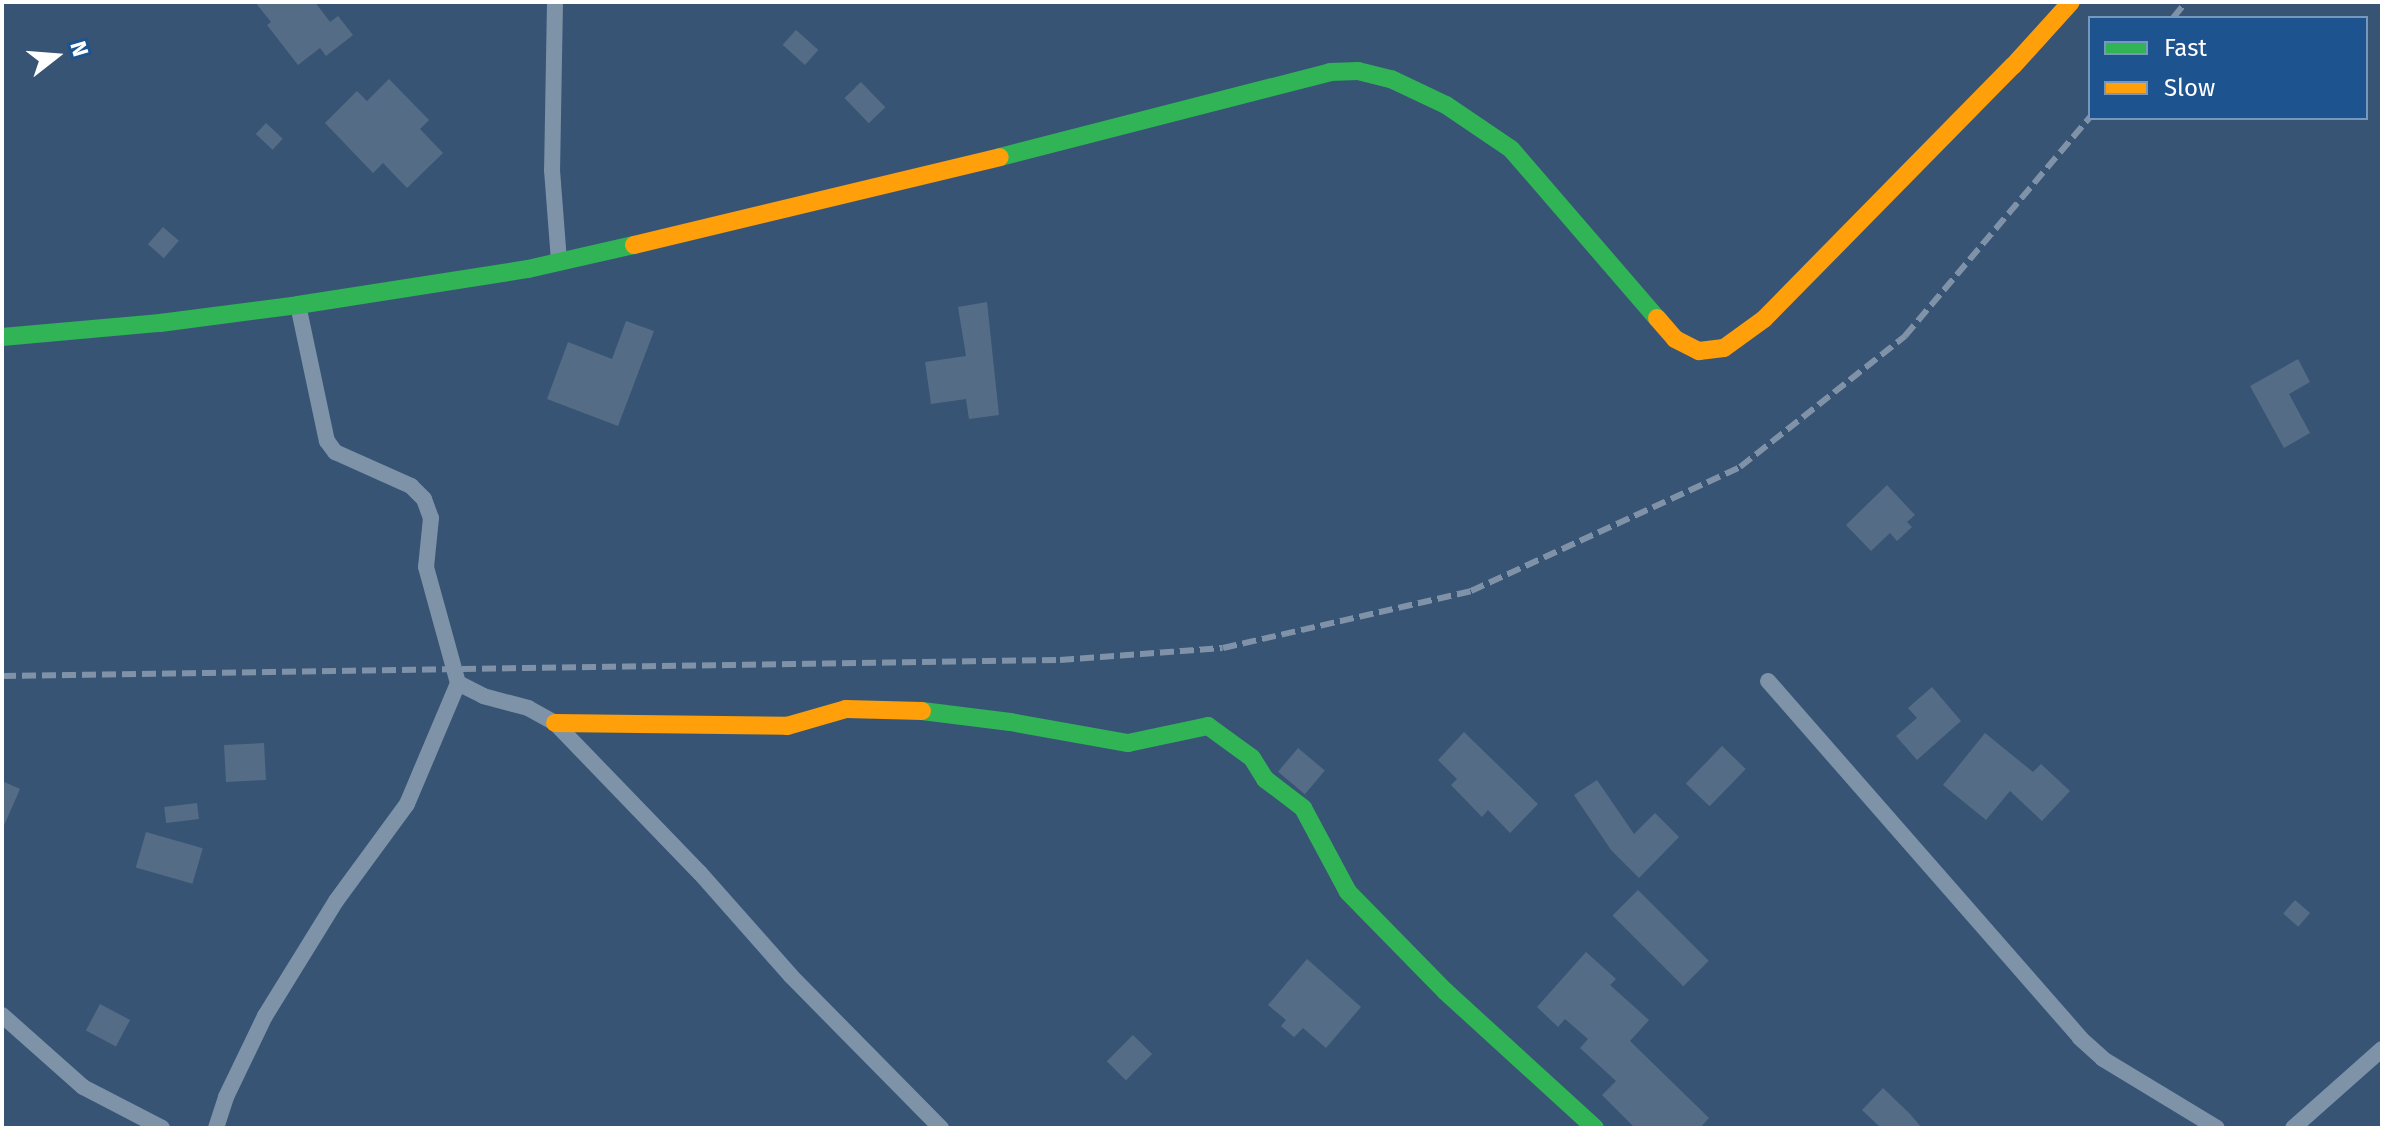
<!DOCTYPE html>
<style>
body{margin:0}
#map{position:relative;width:2384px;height:1130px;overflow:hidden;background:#375475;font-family:"Fira Sans",sans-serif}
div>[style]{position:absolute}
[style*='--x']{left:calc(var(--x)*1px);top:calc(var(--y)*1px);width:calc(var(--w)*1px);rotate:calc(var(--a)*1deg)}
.building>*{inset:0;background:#556c86;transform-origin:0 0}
.street>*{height:16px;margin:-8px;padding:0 8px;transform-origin:8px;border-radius:8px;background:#7e93a8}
.fast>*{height:18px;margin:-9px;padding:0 9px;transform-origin:9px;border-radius:9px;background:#30b455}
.slow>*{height:18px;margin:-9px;padding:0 9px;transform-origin:9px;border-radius:9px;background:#ff9f0a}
.rail>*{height:6px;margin-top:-3px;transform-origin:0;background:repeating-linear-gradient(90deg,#7f92a7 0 14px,transparent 0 20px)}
span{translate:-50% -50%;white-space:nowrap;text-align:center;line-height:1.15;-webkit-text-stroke:8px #1d538f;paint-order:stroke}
.frame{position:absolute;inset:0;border:4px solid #fff;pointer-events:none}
.legend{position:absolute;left:2088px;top:16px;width:280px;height:104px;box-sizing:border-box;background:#1d538f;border:2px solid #7798bc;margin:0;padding:10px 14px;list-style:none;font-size:24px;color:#fff}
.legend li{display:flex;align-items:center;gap:16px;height:40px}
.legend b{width:40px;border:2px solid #7798bc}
.north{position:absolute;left:16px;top:16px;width:80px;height:80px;-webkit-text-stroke:6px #1d538f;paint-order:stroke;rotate:73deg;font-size:22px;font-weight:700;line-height:32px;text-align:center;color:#fff}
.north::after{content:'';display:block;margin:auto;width:28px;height:36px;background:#fff;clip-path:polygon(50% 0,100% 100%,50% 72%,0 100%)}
</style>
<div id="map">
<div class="building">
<div style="clip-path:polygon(255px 2px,315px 2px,330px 22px,338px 16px,353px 35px,326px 56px,320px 48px,298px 65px,267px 25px,271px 22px)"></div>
<div style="left:796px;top:30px;width:30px;height:20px;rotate:42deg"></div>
<div style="clip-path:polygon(389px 79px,429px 120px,420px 129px,443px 153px,407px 188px,383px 163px,373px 173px,325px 123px,357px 91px,367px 101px)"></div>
<div style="left:861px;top:82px;width:35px;height:23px;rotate:46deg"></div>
<div style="left:266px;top:123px;width:23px;height:15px;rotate:43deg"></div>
<div style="left:163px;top:227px;width:21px;height:23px;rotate:41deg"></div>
<div style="clip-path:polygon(987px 302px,999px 415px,969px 419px,966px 399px,931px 404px,925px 362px,966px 356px,958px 307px)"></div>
<div style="clip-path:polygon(626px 321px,654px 331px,618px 426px,547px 399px,568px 342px,612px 359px)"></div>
<div style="clip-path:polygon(2298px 359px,2310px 382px,2289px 394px,2310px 433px,2284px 448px,2250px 386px)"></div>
<div style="clip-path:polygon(1887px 485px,1915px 515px,1907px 522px,1912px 527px,1897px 541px,1890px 533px,1871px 551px,1846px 525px)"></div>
<div style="clip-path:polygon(1932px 687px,1961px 721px,1917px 760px,1896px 736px,1917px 718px,1908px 708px)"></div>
<div style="clip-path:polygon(1464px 732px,1538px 804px,1510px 833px,1488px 810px,1482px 817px,1451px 785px,1457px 779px,1438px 760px)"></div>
<div style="clip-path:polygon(1985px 733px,2033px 772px,2041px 764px,2070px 791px,2042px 821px,2010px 791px,1986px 820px,1943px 785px)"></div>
<div style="left:264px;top:743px;width:37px;height:40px;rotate:87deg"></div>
<div style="left:1722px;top:746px;width:33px;height:52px;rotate:44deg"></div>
<div style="left:1298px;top:748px;width:35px;height:31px;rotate:40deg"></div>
<div style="clip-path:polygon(1597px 780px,1634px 834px,1655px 813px,1679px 837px,1639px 878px,1611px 850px,1574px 795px)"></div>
<div style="clip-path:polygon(2px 781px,20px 789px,2px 830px)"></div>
<div style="left:197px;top:803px;width:16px;height:33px;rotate:83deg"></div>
<div style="left:146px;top:832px;width:59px;height:37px;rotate:16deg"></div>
<div style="left:1638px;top:890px;width:100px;height:36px;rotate:45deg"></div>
<div style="left:2295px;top:900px;width:20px;height:18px;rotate:41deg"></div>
<div style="clip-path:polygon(1586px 952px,1616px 979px,1610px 985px,1649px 1020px,1630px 1041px,1709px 1118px,1700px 1128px,1635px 1128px,1602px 1095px,1616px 1081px,1580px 1048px,1588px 1039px,1565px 1019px,1558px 1027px,1537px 1007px)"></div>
<div style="clip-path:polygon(1307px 959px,1361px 1007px,1326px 1048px,1303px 1028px,1294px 1037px,1281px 1026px,1286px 1020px,1268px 1005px)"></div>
<div style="left:100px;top:1004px;width:34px;height:30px;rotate:28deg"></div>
<div style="left:1133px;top:1035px;width:27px;height:37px;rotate:45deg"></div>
<div style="clip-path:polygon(1883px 1088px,1910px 1114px,1922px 1128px,1881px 1128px,1862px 1110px)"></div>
</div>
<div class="street">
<div style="--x:555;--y:2;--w:168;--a:91"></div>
<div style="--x:552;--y:170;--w:92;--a:85.6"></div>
<div style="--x:298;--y:305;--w:139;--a:78"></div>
<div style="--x:327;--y:441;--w:14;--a:54"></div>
<div style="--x:335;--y:452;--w:83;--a:24.1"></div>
<div style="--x:411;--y:486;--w:18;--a:45"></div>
<div style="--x:424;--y:499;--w:20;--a:70"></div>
<div style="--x:431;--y:518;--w:49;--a:95.8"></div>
<div style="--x:426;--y:567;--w:120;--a:74.6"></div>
<div style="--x:458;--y:683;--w:28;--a:27"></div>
<div style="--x:483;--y:696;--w:47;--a:14.9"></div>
<div style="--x:528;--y:708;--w:31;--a:29"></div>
<div style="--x:555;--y:723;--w:209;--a:46"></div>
<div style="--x:700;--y:873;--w:137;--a:48.5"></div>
<div style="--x:791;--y:976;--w:214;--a:45.4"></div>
<div style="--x:1768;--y:681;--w:474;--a:48.8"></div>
<div style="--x:2080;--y:1038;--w:31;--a:42"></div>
<div style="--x:2103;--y:1059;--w:133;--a:31.2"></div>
<div style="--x:2;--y:1015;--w:108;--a:41.6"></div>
<div style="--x:83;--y:1087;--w:89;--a:27.4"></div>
<div style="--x:216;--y:1128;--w:33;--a:-72"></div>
<div style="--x:226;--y:1097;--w:90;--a:-64.3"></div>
<div style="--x:265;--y:1016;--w:135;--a:-58.3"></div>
<div style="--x:336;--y:901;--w:120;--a:-53.8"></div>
<div style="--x:407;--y:804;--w:131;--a:-67.1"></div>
<div style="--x:2293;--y:1128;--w:119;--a:-41.6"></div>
</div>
<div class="fast">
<div style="--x:1000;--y:157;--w:341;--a:-14.4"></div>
<div style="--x:1330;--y:72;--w:28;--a:-2"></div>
<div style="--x:1358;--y:71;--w:34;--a:14"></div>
<div style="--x:1391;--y:79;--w:61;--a:25.3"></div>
<div style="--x:1446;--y:105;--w:78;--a:34.1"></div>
<div style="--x:1511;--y:149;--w:223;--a:49.2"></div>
<div style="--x:2;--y:337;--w:159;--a:-5.1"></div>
<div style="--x:160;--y:323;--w:139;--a:-7.4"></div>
<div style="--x:298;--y:305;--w:233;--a:-8.9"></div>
<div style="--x:528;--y:269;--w:109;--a:-12.8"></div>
<div style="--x:922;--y:711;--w:89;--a:7.1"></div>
<div style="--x:1010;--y:722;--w:120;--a:10.1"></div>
<div style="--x:1128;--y:743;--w:82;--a:-12"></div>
<div style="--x:1208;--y:726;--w:54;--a:36"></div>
<div style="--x:1252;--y:758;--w:25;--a:58"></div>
<div style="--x:1265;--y:779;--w:48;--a:37.3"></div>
<div style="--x:1303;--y:808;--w:95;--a:61.8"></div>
<div style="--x:1348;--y:892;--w:139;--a:45.6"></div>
<div style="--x:1445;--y:991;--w:203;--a:42.4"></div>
</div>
<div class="slow">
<div style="--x:634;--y:245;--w:376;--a:-13.5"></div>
<div style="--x:1657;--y:318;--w:28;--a:49"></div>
<div style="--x:1675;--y:339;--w:27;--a:27"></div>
<div style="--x:1699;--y:351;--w:25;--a:-7"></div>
<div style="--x:1724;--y:348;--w:49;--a:-35.9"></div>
<div style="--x:1764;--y:319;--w:355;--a:-45.5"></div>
<div style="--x:2013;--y:66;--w:86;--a:-47.8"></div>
<div style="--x:555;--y:723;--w:232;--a:0.7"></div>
<div style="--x:787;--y:726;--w:61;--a:-16.1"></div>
<div style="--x:846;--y:709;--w:76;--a:1.5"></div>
</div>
<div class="rail">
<div style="--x:2173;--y:18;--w:21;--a:-51"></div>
<div style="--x:2;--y:676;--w:1058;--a:-0.87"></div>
<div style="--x:1060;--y:660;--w:163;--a:-4.2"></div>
<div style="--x:1223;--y:648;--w:254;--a:-12.9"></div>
<div style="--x:1471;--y:591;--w:296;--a:-24.7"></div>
<div style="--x:1740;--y:467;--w:211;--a:-38.4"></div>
<div style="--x:1905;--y:336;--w:287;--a:-49.8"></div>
</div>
<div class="frame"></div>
<ul class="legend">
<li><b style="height:10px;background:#30b455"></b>Fast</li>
<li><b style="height:10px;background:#ff9f0a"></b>Slow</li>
</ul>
<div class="north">N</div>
</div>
